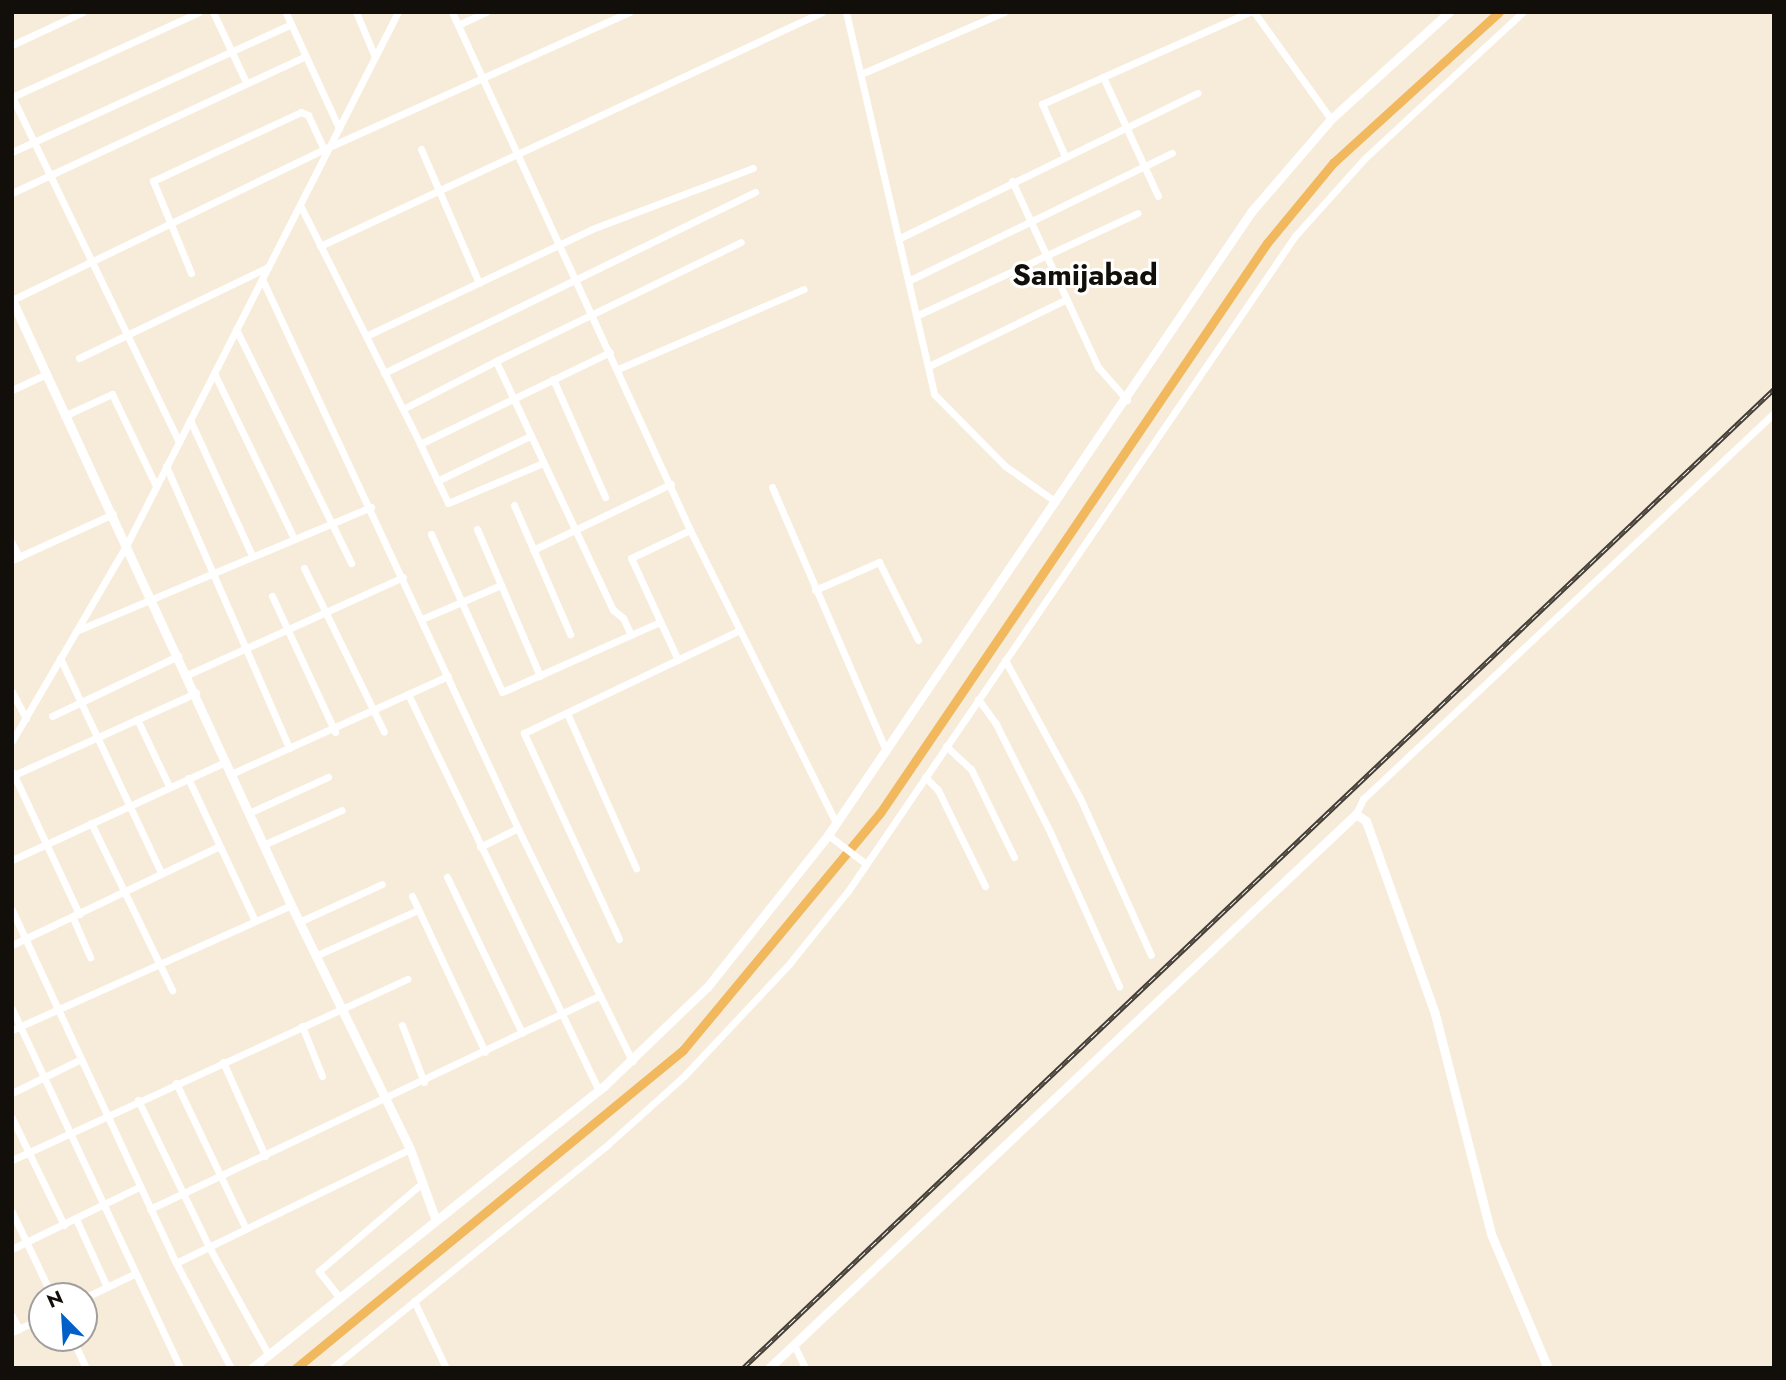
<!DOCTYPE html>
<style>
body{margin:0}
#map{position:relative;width:1786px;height:1380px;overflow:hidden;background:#f7ebda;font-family:Jost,sans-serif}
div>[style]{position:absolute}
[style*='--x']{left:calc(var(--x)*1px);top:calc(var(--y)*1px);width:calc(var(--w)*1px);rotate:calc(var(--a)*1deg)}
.canal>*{height:9px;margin:-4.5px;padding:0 4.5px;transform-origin:4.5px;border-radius:4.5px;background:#f1b85d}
.minor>*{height:7px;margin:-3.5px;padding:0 3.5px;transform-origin:3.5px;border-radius:3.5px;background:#fff}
.tertiary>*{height:9px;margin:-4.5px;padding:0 4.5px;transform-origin:4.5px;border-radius:4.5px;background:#fff}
.rail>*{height:5px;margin-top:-2.5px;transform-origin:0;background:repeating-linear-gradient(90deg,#fff 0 8px,#433d36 0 16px);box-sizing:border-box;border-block:2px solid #433d36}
span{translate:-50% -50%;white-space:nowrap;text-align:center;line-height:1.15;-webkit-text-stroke:6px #fff;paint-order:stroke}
.neighbourhood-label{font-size:30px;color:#120e09;font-weight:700}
.frame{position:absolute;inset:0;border:14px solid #120e09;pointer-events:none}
.north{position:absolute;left:28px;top:1282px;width:70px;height:70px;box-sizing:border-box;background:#fff;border:2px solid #a09f9d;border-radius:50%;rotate:336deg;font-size:19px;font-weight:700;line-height:28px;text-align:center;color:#120e09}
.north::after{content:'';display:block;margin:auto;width:24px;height:32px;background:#015fc8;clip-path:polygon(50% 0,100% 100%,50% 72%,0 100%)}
</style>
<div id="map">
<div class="canal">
<div style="--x:296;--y:1368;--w:501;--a:-39.41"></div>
<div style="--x:683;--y:1050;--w:308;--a:-50.3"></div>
<div style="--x:880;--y:813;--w:689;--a:-55.83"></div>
<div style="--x:1267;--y:243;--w:104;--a:-50.5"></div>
<div style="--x:1333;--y:163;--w:224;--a:-42.3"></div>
</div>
<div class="minor">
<div style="--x:213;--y:12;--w:77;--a:64.8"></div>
<div style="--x:356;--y:12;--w:49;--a:67.1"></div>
<div style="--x:452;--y:12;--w:570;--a:65.32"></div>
<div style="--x:690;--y:530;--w:327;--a:63.5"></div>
<div style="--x:846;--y:12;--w:392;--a:77"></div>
<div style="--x:934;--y:394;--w:101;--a:45.4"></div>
<div style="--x:1005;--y:466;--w:62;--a:35.2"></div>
<div style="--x:1254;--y:12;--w:132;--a:54.3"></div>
<div style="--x:286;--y:13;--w:127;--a:65.3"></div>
<div style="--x:458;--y:25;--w:31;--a:-25"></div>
<div style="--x:12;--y:45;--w:78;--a:-24.9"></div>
<div style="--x:861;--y:74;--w:156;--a:-23.4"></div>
<div style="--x:1103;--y:77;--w:161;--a:-23.9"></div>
<div style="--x:421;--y:149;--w:146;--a:66.6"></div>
<div style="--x:12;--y:152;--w:307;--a:-24.6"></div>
<div style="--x:1064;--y:154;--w:55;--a:-113.7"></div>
<div style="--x:1042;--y:104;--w:67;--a:-23.9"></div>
<div style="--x:1103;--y:77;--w:131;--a:65.2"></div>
<div style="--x:1012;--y:181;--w:205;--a:65.2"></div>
<div style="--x:1098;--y:367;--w:44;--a:48.7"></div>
<div style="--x:12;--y:193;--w:324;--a:-25"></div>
<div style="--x:300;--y:205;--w:267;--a:63.3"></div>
<div style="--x:900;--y:238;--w:331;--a:-26"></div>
<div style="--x:320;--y:246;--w:554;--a:-24.99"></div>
<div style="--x:191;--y:273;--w:100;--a:-112.4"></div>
<div style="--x:153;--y:181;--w:163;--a:-25"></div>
<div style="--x:301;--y:112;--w:8;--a:23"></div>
<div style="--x:308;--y:115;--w:38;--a:65"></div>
<div style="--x:262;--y:279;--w:616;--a:65.02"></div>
<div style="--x:522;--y:837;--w:250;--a:63.8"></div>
<div style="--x:910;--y:280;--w:291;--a:-25.9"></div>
<div style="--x:12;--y:300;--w:352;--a:-25.8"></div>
<div style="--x:329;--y:147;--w:330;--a:-24.2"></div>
<div style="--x:918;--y:315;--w:242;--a:-24.9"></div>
<div style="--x:236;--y:329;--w:261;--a:63.8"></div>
<div style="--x:366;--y:336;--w:250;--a:-25.3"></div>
<div style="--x:592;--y:229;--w:172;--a:-20.8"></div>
<div style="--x:79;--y:358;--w:210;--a:-25.7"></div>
<div style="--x:929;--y:366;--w:153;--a:-25.9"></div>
<div style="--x:618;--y:369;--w:202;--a:-23.3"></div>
<div style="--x:214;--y:373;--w:179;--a:64.2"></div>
<div style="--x:384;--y:373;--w:413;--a:-26"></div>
<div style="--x:553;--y:379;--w:129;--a:66.2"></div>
<div style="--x:12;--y:390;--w:35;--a:-25"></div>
<div style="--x:403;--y:409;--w:105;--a:-27.3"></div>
<div style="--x:64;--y:416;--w:53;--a:-24.6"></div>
<div style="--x:112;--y:394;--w:102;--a:64.4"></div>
<div style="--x:190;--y:420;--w:146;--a:65.4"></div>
<div style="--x:179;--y:442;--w:383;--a:-115.8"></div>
<div style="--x:12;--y:97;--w:205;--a:-24.4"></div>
<div style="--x:543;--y:463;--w:103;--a:157.2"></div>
<div style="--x:448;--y:503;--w:65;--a:-115.4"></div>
<div style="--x:420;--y:444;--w:211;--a:-25.8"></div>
<div style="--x:166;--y:466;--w:308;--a:66.4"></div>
<div style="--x:437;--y:481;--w:103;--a:-25.8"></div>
<div style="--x:772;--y:487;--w:288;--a:66.6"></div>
<div style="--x:514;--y:505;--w:141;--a:66.5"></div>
<div style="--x:477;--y:529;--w:160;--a:66.8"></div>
<div style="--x:431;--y:534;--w:173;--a:65.8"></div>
<div style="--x:502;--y:692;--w:173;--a:-23.9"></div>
<div style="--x:12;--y:543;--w:16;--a:63"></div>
<div style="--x:533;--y:550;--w:153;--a:-25.6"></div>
<div style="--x:12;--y:560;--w:111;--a:-24.5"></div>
<div style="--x:304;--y:568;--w:182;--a:64"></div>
<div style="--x:815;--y:590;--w:70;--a:-23.6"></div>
<div style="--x:879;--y:562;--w:87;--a:63.4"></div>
<div style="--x:272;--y:596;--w:150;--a:65.1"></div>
<div style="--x:422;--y:619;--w:86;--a:-23.3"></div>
<div style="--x:76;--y:631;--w:320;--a:-22.8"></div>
<div style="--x:631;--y:635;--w:19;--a:-115"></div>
<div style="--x:623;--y:618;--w:13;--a:-141"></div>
<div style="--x:613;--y:610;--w:275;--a:-115.2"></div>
<div style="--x:496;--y:361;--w:272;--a:-25.9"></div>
<div style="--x:60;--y:658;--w:238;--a:64.8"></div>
<div style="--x:678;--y:660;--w:112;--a:-114.7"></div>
<div style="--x:631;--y:558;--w:65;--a:-25.4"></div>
<div style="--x:1005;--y:660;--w:157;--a:61.5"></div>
<div style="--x:1080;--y:798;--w:172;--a:65.7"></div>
<div style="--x:187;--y:675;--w:237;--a:-24.4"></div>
<div style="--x:12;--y:692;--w:30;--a:62"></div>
<div style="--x:408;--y:694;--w:440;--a:64.3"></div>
<div style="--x:978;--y:699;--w:31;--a:54"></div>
<div style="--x:996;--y:724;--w:123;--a:63.4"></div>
<div style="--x:1051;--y:834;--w:167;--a:65.9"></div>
<div style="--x:567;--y:713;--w:170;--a:66"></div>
<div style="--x:52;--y:716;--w:140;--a:-25.5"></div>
<div style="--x:137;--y:719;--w:74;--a:64.5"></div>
<div style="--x:12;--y:741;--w:226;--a:-59.7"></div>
<div style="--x:126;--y:546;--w:599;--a:-63.01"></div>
<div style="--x:946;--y:746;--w:34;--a:43"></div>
<div style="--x:971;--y:769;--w:98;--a:64"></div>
<div style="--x:13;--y:773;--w:156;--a:64.9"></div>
<div style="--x:231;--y:774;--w:238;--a:-24.3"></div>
<div style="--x:14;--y:775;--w:200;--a:-24.3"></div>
<div style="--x:925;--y:777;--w:18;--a:45"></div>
<div style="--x:938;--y:790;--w:107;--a:63.9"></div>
<div style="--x:188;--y:778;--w:158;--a:64.9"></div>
<div style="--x:249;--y:813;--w:87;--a:-24.5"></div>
<div style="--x:1356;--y:814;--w:17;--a:-65"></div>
<div style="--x:1363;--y:799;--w:564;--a:-43.2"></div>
<div style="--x:91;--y:823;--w:186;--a:64.1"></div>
<div style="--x:828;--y:835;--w:48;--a:37.3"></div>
<div style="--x:263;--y:845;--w:86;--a:-23.9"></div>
<div style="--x:480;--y:847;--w:42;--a:-26.6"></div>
<div style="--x:12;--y:860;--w:234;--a:-24.7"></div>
<div style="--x:447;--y:877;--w:173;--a:64.3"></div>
<div style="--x:412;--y:896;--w:172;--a:64.9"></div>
<div style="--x:12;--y:910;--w:389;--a:65.1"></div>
<div style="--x:176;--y:1263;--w:260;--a:-26"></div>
<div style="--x:73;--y:918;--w:43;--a:66.4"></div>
<div style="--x:299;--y:922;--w:91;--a:-24.6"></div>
<div style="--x:619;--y:939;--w:227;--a:-114.8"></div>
<div style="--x:524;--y:733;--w:239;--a:-25.5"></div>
<div style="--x:12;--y:945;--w:230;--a:-25.5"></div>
<div style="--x:315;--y:956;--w:113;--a:-24.1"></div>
<div style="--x:12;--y:1009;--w:396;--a:64.9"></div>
<div style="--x:402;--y:1025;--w:61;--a:68.9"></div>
<div style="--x:302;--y:1026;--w:54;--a:68.2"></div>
<div style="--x:12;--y:1030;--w:306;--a:-24.1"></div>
<div style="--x:223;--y:1062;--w:103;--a:65.9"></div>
<div style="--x:176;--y:1083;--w:162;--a:64.4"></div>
<div style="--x:12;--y:1093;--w:75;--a:-26.2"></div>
<div style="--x:138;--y:1100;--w:163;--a:64.2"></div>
<div style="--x:209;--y:1247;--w:122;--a:61.1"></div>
<div style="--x:12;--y:1118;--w:119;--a:64.1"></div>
<div style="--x:12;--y:1160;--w:435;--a:-24.6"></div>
<div style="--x:150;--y:1209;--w:498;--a:-25.4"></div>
<div style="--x:12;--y:1212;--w:93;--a:64.5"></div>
<div style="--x:76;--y:1219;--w:75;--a:65.5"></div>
<div style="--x:12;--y:1249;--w:141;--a:-26"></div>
<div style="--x:176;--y:1263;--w:119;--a:62.4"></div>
<div style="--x:339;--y:1297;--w:33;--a:-128"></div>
<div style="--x:319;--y:1271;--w:135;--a:-40.5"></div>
<div style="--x:84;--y:1298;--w:55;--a:-25.6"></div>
<div style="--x:414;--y:1301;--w:74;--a:64.5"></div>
<div style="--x:12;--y:1316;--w:15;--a:62"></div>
<div style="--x:12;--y:1332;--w:33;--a:-25"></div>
<div style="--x:72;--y:1338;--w:33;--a:65"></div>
<div style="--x:794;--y:1345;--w:25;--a:64"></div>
<div style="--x:332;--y:1368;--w:351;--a:-39"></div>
<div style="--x:605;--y:1147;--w:106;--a:-41.9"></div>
<div style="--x:684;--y:1076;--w:154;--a:-46.8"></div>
<div style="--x:789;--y:964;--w:94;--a:-51.1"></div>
<div style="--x:848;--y:891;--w:793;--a:-55.69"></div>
<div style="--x:1295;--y:236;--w:103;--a:-48.1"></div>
<div style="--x:1364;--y:159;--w:217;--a:-42.8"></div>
</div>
<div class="tertiary">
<div style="--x:12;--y:300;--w:666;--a:65.24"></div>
<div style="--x:291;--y:905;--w:271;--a:64"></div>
<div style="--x:410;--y:1149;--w:73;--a:70.1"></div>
<div style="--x:252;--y:1368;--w:451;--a:-38.7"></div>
<div style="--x:604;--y:1086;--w:144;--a:-43.9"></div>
<div style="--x:708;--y:986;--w:193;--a:-51.5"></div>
<div style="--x:828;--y:835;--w:753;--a:-55.82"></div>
<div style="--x:1251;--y:212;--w:123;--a:-49.3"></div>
<div style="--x:1331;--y:119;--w:159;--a:-42.2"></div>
<div style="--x:769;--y:1368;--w:807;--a:-43.34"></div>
<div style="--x:1356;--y:814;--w:12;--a:35"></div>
<div style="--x:1366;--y:821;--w:205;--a:70.3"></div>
<div style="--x:1435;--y:1014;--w:227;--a:75.7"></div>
<div style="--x:1491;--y:1234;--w:146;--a:67"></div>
</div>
<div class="rail">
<div style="--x:743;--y:1368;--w:1422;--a:-43.52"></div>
</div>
<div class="neighbourhood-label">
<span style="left:1085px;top:275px">Samijabad</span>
</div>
<div class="frame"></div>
<div class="north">N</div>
</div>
